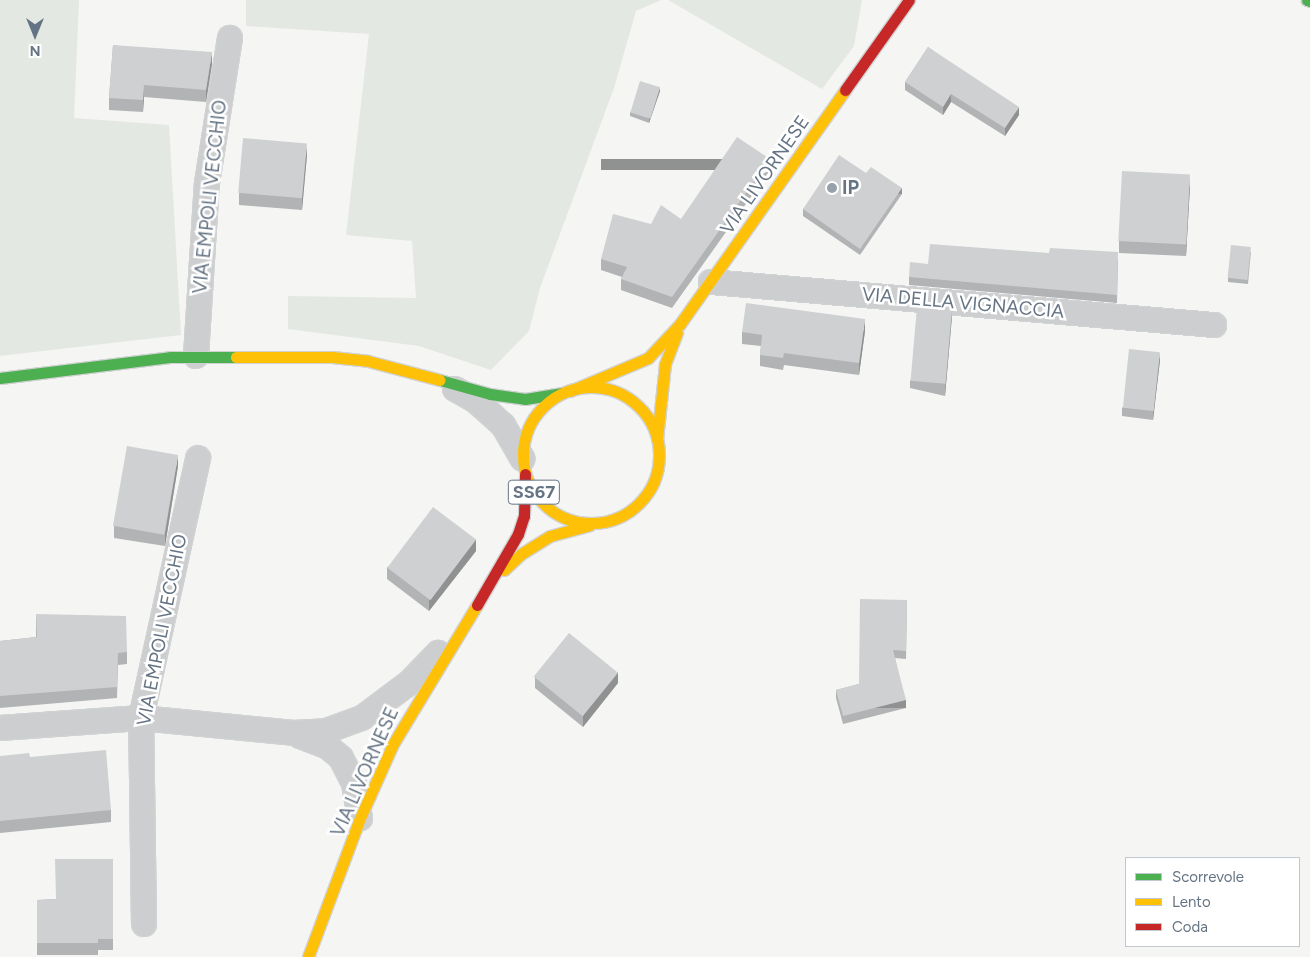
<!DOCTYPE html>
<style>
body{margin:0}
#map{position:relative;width:1310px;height:957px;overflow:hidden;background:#f5f5f4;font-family:Figtree,sans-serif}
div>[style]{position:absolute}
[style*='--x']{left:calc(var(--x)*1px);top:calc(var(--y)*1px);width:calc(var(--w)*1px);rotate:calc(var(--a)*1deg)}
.green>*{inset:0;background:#e4e8e2}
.roads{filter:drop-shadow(1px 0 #d1d2d3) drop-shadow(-1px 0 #d1d2d3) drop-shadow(0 1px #d1d2d3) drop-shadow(0 -1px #d1d2d3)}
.street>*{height:24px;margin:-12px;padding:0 12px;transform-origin:12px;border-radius:12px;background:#cdcecf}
.fast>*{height:11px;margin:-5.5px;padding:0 5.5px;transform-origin:5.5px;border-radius:5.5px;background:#4caf50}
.slow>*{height:11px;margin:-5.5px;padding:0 5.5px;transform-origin:5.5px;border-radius:5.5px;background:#ffc107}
.slow>.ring{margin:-5.5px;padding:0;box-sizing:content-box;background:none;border:11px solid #ffc107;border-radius:50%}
.jam>*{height:11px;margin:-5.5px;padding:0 5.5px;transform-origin:5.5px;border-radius:5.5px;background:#c62828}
.wall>*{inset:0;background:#b1b3b4}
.shaded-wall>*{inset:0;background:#909292;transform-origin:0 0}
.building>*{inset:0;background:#ced0d1;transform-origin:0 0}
.dots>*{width:14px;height:14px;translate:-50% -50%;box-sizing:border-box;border:2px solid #fff;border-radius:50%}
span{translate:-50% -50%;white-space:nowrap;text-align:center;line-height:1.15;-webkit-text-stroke:5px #fff;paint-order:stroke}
.shield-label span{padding:1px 4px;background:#fff;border:1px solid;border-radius:4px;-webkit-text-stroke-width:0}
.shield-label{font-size:18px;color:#657484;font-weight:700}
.street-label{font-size:19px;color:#657484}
.poi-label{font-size:19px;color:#657484;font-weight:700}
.left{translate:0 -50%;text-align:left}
.legend{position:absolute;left:1125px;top:857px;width:175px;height:90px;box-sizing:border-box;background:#fff;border:1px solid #c1c7ce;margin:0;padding:6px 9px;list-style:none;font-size:15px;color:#657484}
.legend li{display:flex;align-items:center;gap:10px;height:25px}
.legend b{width:25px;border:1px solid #c1c7ce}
.north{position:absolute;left:10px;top:10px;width:50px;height:50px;-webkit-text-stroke:4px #fff;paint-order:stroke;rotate:180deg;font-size:14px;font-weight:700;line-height:20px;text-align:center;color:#657484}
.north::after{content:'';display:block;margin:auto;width:18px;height:22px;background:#657484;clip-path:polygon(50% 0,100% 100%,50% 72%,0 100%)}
</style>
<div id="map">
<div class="green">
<div style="clip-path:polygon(0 0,79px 0,74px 118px,169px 125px,181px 335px,0 356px)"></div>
<div style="clip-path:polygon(246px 0,661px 0,636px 11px,614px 88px,540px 288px,529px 331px,491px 370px,419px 346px,288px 329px,288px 296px,416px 298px,412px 241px,346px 235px,369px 34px,246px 26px)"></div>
<div style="clip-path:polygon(668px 0,862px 0,854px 46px,822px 89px)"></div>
</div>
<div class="roads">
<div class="street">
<div style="--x:711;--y:282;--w:505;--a:4.89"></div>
<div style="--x:196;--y:356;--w:173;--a:-86.4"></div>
<div style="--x:207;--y:183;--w:147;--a:-81"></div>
<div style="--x:455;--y:389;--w:23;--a:29"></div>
<div style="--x:475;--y:400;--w:38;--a:42"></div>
<div style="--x:503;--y:425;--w:39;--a:60"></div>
<div style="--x:0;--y:728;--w:141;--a:-4.1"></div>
<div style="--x:141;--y:718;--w:153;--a:5.6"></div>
<div style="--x:293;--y:733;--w:33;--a:-3"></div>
<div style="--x:326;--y:731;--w:38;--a:-20"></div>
<div style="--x:362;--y:718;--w:59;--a:-36.7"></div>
<div style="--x:409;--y:683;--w:42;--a:-46"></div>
<div style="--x:300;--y:736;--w:30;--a:21"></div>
<div style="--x:328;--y:747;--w:17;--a:40"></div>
<div style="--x:341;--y:758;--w:29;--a:63"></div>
<div style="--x:354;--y:784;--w:35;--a:80"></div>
<div style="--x:144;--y:924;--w:206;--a:-90.8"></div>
<div style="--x:141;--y:718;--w:266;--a:-77.6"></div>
</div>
<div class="fast">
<div style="--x:1307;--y:0;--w:3;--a:18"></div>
<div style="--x:0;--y:378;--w:171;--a:-7"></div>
<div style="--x:170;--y:357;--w:66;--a:0"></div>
<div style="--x:440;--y:380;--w:52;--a:15.6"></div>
<div style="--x:490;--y:394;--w:35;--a:8"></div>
<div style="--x:525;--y:399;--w:38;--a:-9"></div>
</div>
<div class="slow">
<div style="--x:236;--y:357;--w:96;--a:0"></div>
<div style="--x:332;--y:357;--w:36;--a:6"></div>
<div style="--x:368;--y:361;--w:74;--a:14.8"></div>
<div class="ring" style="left:523px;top:387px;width:125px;height:125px"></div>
<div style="--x:570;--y:391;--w:85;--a:-22.9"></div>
<div style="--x:648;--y:358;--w:47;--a:-46.7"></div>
<div style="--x:680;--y:324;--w:286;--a:-54.8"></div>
<div style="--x:657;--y:439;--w:75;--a:-83.9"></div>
<div style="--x:665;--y:364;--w:33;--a:-69"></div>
<div style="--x:504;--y:570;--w:23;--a:-43"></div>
<div style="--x:521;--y:554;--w:34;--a:-32"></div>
<div style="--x:550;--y:536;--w:41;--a:-15.4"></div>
<div style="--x:308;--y:957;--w:148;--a:-69.5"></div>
<div style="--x:360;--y:818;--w:81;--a:-66"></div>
<div style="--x:393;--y:744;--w:162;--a:-58.9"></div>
</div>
<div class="jam">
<div style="--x:845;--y:90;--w:110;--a:-54.6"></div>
<div style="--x:477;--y:605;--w:82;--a:-60"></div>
<div style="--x:518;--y:534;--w:19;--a:-72"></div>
<div style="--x:524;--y:516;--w:42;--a:-88.6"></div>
</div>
</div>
<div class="wall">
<div style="clip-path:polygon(113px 45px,212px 64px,206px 102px,144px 97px,143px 112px,109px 110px,109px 98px)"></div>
<div style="clip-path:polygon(928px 47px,1019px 115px,1005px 136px,951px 102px,943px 115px,905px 90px,905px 82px)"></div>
<div style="clip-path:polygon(660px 91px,649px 123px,630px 116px,630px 112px)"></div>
<div style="clip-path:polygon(307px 155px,302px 210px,239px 205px,239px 193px)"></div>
<div style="clip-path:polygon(770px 170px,672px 308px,621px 290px,621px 279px,622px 277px,601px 270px,601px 259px,651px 224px,681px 219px)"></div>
<div style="clip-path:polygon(866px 173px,902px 194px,860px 255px,803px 216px,803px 209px)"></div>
<div style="clip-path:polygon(1190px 186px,1186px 256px,1119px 253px,1119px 241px)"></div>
<div style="clip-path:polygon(1251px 251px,1248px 284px,1228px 282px,1228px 278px)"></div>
<div style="clip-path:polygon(1118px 260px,1117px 303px,909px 285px,909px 277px,928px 264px)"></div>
<div style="clip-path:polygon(952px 316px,945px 396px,910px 388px,910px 381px)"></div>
<div style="clip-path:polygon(865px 331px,859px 375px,784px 365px,783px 370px,760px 366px,760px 355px,761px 346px,742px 344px,742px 332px)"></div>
<div style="clip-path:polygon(1160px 360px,1153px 420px,1122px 416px,1122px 408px)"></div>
<div style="clip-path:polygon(178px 466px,165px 546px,114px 538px,114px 526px)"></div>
<div style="clip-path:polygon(476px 551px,429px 611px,387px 579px,387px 567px)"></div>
<div style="clip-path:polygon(907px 600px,906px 659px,895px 658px,906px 708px,843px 724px,836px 698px,836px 690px,859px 684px)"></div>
<div style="clip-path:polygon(36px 614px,127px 652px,127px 664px,118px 665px,117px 698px,0 708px,0 641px,36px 637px)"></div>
<div style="clip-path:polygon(535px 677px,618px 683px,583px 727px,535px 688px)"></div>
<div style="clip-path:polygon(0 756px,111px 810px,111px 822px,0 833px)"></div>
<div style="clip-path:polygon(113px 859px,113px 950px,98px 950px,98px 955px,37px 955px,37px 900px,56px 899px)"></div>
</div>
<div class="shaded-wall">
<div style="clip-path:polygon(212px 52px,212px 64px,206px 102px,206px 90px)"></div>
<div style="clip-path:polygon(144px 85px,144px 97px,143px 112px,143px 100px)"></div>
<div style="clip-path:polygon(660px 87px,660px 91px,649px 123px,649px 119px)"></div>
<div style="clip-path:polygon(951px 94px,951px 102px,943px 115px,943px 107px)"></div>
<div style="clip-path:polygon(1019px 107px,1019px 115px,1005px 136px,1005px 128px)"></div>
<div style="clip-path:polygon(307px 144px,307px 155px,302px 210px,302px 198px)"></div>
<div style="left:770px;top:159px;width:11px;height:169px;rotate:90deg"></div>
<div style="clip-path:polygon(1190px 174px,1190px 186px,1186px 256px,1186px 245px)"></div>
<div style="left:902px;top:188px;width:6px;height:74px;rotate:90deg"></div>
<div style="clip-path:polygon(952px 310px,952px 316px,945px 396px,945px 389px)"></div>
<div style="clip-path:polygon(865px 319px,865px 331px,859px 375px,859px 363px)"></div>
<div style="clip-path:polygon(1160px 352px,1160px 360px,1153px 420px,1153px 412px)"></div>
<div style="clip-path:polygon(178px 455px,178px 466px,165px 546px,165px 534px)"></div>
<div style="clip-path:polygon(476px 539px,476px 551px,429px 611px,429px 600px)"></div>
<div style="clip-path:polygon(618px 672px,618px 683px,583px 727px,583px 715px)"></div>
<div style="left:906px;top:700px;width:8px;height:65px;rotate:90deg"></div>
</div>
<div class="building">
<div style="clip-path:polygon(113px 45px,212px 52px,206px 90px,144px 85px,143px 100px,109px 98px)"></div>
<div style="clip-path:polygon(928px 47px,1019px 107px,1005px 128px,951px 94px,943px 107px,905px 82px)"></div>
<div style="left:640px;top:81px;width:21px;height:33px;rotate:17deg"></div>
<div style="clip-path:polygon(737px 137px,770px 159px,672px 297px,621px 279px,627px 267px,601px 259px,613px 214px,651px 224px,661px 205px,681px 219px)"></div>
<div style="left:243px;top:138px;width:64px;height:55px;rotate:5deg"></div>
<div style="clip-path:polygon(839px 155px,866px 173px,871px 167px,902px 188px,860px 249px,803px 209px)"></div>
<div style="left:1122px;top:171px;width:68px;height:70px;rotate:3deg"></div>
<div style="clip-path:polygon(930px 244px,1049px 253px,1050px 248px,1118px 252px,1117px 295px,909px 277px,910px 262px,928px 264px)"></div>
<div style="left:1231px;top:245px;width:20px;height:33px;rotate:6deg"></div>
<div style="clip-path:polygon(746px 303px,865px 319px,859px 363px,784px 353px,783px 358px,760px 355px,762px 335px,742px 332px)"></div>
<div style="left:917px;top:307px;width:35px;height:74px;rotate:5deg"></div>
<div style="left:1129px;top:349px;width:31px;height:59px;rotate:6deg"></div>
<div style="left:127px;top:446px;width:52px;height:81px;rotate:10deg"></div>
<div style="left:433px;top:507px;width:54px;height:76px;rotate:37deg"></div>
<div style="clip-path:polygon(860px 599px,907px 600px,906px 651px,893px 650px,906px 700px,843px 716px,836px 690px,859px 684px)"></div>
<div style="clip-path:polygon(36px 614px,126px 616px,127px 652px,118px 653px,117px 687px,0 696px,0 641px,37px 637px)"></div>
<div style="left:569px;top:633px;width:63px;height:56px;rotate:39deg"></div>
<div style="clip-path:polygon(106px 750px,111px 810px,0 821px,0 756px,29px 753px,30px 757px)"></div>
<div style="clip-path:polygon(55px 859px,113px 859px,113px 939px,98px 939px,98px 943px,37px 943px,37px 900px,56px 899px)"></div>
</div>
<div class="dots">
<div style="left:832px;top:188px;background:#97a1ab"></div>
</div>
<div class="shield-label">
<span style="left:534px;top:492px">SS67</span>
</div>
<div class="street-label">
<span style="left:765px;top:175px;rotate:-55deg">VIA LIVORNESE</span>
<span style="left:210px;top:197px;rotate:-84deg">VIA EMPOLI VECCHIO</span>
<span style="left:963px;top:303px;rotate:5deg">VIA DELLA VIGNACCIA</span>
<span style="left:162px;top:630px;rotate:-79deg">VIA EMPOLI VECCHIO</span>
<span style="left:365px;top:772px;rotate:-66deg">VIA LIVORNESE</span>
</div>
<div class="poi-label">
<span class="left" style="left:842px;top:188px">IP</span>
</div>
<ul class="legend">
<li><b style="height:6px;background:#4caf50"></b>Scorrevole</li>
<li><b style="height:6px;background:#ffc107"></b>Lento</li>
<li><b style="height:6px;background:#c62828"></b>Coda</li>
</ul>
<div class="north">N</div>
</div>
